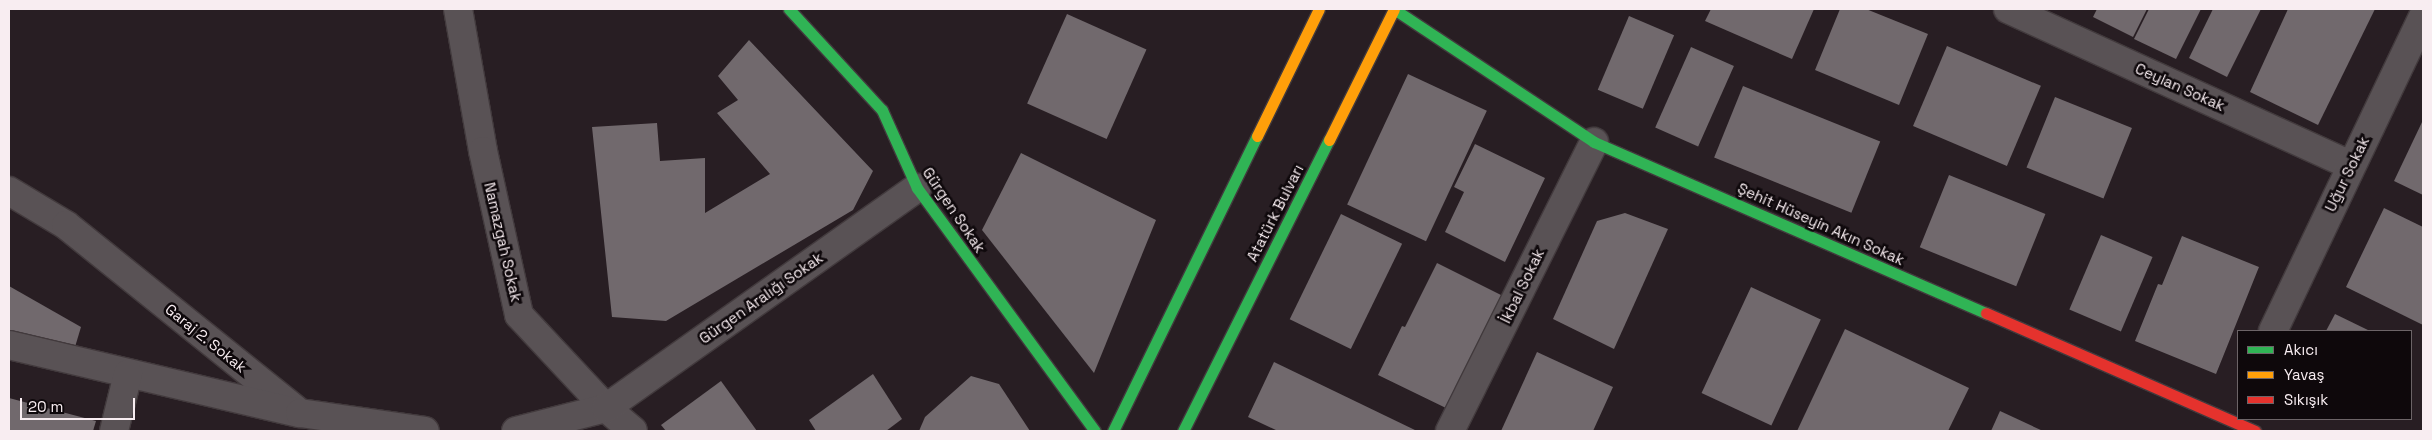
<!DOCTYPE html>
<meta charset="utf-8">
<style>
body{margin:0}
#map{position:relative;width:2432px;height:440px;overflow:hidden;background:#281e23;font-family:"Space Grotesk",sans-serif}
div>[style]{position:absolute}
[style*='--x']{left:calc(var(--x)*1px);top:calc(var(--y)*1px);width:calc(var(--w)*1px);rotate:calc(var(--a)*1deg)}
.building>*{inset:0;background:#71696d;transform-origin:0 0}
.roads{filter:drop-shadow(1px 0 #423a3d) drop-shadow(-1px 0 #423a3d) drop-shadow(0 1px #423a3d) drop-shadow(0 -1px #423a3d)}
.street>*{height:28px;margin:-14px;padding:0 14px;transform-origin:14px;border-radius:14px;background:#595255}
.fast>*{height:11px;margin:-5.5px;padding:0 5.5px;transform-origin:5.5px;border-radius:5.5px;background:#30b455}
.slow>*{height:11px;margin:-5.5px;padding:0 5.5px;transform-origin:5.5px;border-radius:5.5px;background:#ff9f0a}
.jam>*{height:11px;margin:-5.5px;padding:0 5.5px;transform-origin:5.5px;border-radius:5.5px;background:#e5322d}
span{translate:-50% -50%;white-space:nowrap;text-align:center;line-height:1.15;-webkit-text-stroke:5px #0e080b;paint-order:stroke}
.street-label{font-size:15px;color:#f8edf1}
.frame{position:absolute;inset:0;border:10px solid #f8edf1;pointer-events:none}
.legend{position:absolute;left:2237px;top:330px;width:175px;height:90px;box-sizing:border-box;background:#0e080b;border:1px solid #6c6467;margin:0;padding:6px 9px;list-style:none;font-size:15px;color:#f8edf1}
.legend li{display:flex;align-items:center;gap:10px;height:25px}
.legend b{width:25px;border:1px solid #6c6467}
.scale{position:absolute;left:20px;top:398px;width:115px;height:22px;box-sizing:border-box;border:2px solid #f8edf1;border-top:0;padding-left:6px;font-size:15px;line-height:18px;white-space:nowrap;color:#f8edf1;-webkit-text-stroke:4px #0e080b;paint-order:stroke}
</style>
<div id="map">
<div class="building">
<div style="clip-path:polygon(1711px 9px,1814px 9px,1792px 59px,1705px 21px)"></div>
<div style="clip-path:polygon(1840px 9px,1866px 9px,1928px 34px,1899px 105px,1815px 70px)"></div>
<div style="clip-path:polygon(2097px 9px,2147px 9px,2133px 37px,2093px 17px)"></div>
<div style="clip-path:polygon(2149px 9px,2201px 9px,2176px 59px,2134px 39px)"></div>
<div style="clip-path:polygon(2213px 9px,2261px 9px,2227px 77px,2189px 58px)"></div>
<div style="clip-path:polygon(2288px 9px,2375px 9px,2318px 125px,2250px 92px)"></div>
<div style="left:1067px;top:14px;width:87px;height:98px;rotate:24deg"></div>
<div style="left:1629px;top:16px;width:49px;height:80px;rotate:23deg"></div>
<div style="clip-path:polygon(749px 40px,873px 171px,853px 210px,666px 321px,612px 317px,592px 127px,657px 123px,660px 161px,705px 158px,705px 213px,770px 174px,717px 113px,738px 100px,718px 76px)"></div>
<div style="left:1947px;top:46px;width:102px;height:87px;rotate:23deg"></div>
<div style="left:1691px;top:47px;width:47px;height:88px;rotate:24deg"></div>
<div style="left:1408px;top:74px;width:87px;height:144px;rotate:25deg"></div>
<div style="left:1743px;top:86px;width:148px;height:77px;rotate:22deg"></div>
<div style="left:2055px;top:97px;width:83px;height:76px;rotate:22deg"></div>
<div style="clip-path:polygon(2423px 120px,2423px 195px,2394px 181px)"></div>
<div style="clip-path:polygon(1475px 144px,1545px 178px,1505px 262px,1445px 232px,1464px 192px,1454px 187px)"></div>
<div style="clip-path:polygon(1021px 153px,1156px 220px,1094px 373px,982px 230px)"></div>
<div style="left:1949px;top:175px;width:104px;height:78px;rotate:22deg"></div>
<div style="clip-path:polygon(2384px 208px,2423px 227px,2423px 325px,2346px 287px)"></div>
<div style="clip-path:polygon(1625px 213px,1668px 229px,1614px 349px,1553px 319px,1597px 221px)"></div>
<div style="left:1341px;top:214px;width:68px;height:117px;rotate:26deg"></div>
<div style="left:2101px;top:235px;width:56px;height:81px;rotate:23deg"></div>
<div style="clip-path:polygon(2182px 236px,2259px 267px,2216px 374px,2135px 341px,2158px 284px,2162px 285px)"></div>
<div style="clip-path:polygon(1437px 263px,1503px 296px,1448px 409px,1378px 375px,1402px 326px,1405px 327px)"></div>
<div style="clip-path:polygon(9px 286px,81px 327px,75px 347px,9px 332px)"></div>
<div style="left:1751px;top:287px;width:77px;height:117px;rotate:25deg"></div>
<div style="clip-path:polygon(2335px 314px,2370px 331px,2326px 331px)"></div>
<div style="clip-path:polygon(1845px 329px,1969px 388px,1948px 431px,1797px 431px)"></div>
<div style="clip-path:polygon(1537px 352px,1613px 387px,1593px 431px,1501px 431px)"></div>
<div style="clip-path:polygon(1274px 362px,1417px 431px,1278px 431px,1248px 417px)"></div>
<div style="clip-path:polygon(873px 374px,902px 419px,886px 431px,816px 431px,809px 420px)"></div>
<div style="clip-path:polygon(971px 376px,999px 384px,1030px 431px,919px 431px,925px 417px)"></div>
<div style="clip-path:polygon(721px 381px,757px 431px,666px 431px,661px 425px)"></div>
<div style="clip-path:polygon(9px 398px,96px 421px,93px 431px,9px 431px)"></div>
<div style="clip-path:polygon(2000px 411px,2043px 431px,1991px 431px)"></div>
</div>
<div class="roads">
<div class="street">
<div style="--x:458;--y:9;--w:144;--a:80"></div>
<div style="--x:483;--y:151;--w:168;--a:77.6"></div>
<div style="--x:519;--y:315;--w:127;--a:46.9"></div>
<div style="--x:606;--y:408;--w:35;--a:40"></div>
<div style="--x:2008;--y:9;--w:377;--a:24.5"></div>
<div style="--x:9;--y:191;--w:66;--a:30.8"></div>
<div style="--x:66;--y:225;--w:294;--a:38.8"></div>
<div style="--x:2273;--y:331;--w:348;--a:-64.5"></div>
<div style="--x:9;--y:345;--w:299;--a:13.2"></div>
<div style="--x:300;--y:413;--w:126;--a:8.2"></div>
<div style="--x:114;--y:431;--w:59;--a:-76.2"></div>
<div style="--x:516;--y:431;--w:93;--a:-14.3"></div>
<div style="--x:606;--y:408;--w:381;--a:-35.3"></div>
<div style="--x:1450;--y:431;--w:323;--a:-63.5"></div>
</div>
<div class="fast">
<div style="--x:789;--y:9;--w:137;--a:47.4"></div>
<div style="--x:882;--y:110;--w:85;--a:65.8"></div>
<div style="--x:917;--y:188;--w:301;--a:53.8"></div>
<div style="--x:1394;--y:9;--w:240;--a:33.6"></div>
<div style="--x:1594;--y:142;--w:428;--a:23.6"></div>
<div style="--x:1113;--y:431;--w:328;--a:-64"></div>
<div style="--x:1183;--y:431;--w:326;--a:-63.4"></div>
</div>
<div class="slow">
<div style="--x:1257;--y:136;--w:141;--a:-64"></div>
<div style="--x:1329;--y:140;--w:146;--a:-63.6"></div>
</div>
<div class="jam">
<div style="--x:1986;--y:313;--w:294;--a:23.7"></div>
</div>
</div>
<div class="street-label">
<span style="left:2180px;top:87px;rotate:24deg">Ceylan Sokak</span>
<span style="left:2347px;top:174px;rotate:-64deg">Uğur Sokak</span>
<span style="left:954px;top:210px;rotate:56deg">Gürgen Sokak</span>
<span style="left:1275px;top:213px;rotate:-63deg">Atatürk Bulvarı</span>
<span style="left:1821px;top:224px;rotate:24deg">Şehit Hüseyin Akın Sokak</span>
<span style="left:503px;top:242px;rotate:77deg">Namazgah Sokak</span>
<span style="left:1522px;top:286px;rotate:-64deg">İkbal Sokak</span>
<span style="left:761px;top:298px;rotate:-35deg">Gürgen Aralığı Sokak</span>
<span style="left:206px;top:338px;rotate:39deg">Garaj 2. Sokak</span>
</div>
<div class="frame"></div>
<ul class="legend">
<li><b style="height:6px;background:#30b455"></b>Akıcı</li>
<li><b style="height:6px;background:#ff9f0a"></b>Yavaş</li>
<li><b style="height:6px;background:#e5322d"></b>Sıkışık</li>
</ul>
<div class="scale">20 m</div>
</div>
